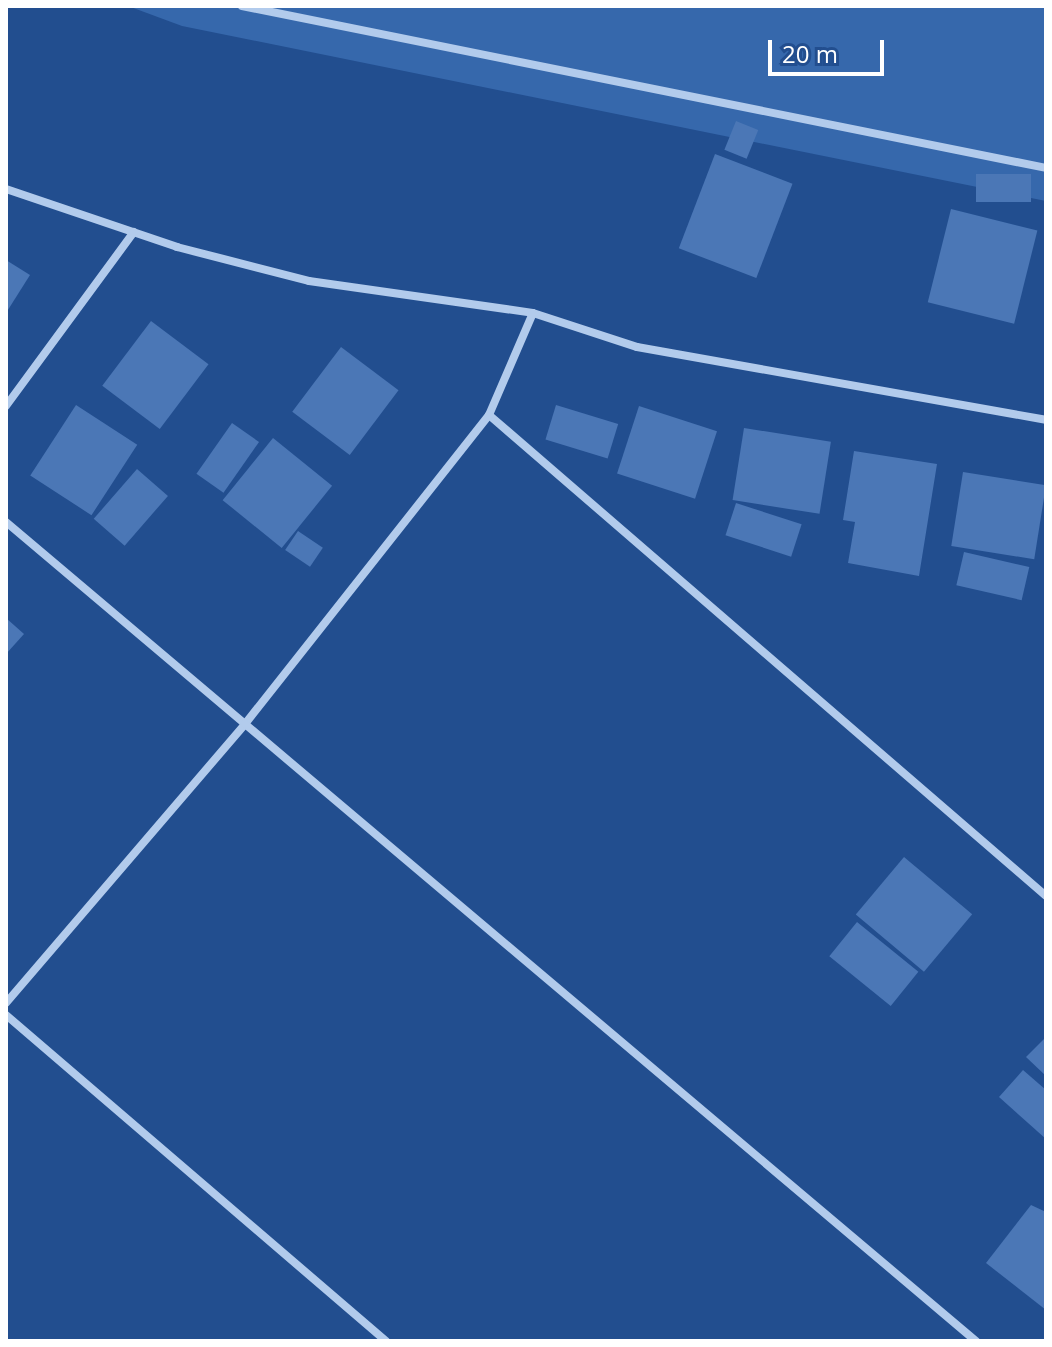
<!DOCTYPE html>
<style>
body{margin:0}
#map{position:relative;width:1052px;height:1347px;overflow:hidden;background:#224e8f;font-family:"Open Sans",sans-serif}
div>[style]{position:absolute}
[style*='--x']{left:calc(var(--x)*1px);top:calc(var(--y)*1px);width:calc(var(--w)*1px);rotate:calc(var(--a)*1deg)}
.green>*{inset:0;background:#3668ac}
.building>*{inset:0;background:#4b77b6;transform-origin:0 0}
.street>*{height:8px;margin:-4px;padding:0 4px;transform-origin:4px;border-radius:4px;background:#b2cbec}
span{translate:-50% -50%;white-space:nowrap;text-align:center;line-height:1.15;-webkit-text-stroke:7px #224e8f;paint-order:stroke}
.frame{position:absolute;inset:0;border:8px solid #fff;pointer-events:none}
.scale{position:absolute;left:768px;top:40px;width:116px;height:36px;box-sizing:border-box;border:4px solid #fff;border-top:0;padding-left:10px;font-size:24px;line-height:28px;white-space:nowrap;color:#fff;-webkit-text-stroke:6px #224e8f;paint-order:stroke}
</style>
<div id="map">
<div class="green">
<div style="clip-path:polygon(128px 6px,1046px 6px,1046px 201px,182px 26px)"></div>
</div>
<div class="building">
<div style="left:736px;top:121px;width:24px;height:31px;rotate:22deg"></div>
<div style="left:715px;top:154px;width:83px;height:101px;rotate:21deg"></div>
<div style="left:976px;top:174px;width:55px;height:28px"></div>
<div style="left:951px;top:209px;width:89px;height:96px;rotate:14deg"></div>
<div style="clip-path:polygon(6px 260px,30px 275px,6px 313px)"></div>
<div style="left:151px;top:321px;width:72px;height:81px;rotate:37deg"></div>
<div style="left:341px;top:347px;width:72px;height:81px;rotate:37deg"></div>
<div style="left:76px;top:405px;width:73px;height:84px;rotate:33deg"></div>
<div style="left:556px;top:405px;width:65px;height:36px;rotate:17deg"></div>
<div style="left:639px;top:406px;width:82px;height:71px;rotate:18deg"></div>
<div style="left:232px;top:423px;width:33px;height:62px;rotate:35deg"></div>
<div style="left:744px;top:428px;width:88px;height:73px;rotate:9deg"></div>
<div style="left:273px;top:438px;width:76px;height:80px;rotate:39deg"></div>
<div style="clip-path:polygon(854px 451px,937px 464px,919px 576px,848px 563px,855px 522px,843px 520px)"></div>
<div style="left:137px;top:469px;width:41px;height:66px;rotate:41deg"></div>
<div style="left:963px;top:472px;width:84px;height:75px;rotate:9deg"></div>
<div style="left:736px;top:503px;width:69px;height:34px;rotate:18deg"></div>
<div style="left:298px;top:531px;width:30px;height:23px;rotate:34deg"></div>
<div style="left:964px;top:552px;width:67px;height:34px;rotate:13deg"></div>
<div style="clip-path:polygon(6px 618px,24px 634px,6px 654px)"></div>
<div style="left:904px;top:857px;width:89px;height:75px;rotate:40deg"></div>
<div style="left:857px;top:922px;width:79px;height:44px;rotate:39deg"></div>
<div style="clip-path:polygon(1046px 1037px,1046px 1076px,1026px 1057px)"></div>
<div style="clip-path:polygon(1023px 1070px,1046px 1090px,1046px 1139px,999px 1097px)"></div>
<div style="clip-path:polygon(1031px 1205px,1046px 1212px,1046px 1310px,986px 1263px)"></div>
</div>
<div class="street">
<div style="--x:242;--y:6;--w:820;--a:11.39"></div>
<div style="--x:6;--y:189;--w:181;--a:18.7"></div>
<div style="--x:177;--y:247;--w:136;--a:14.4"></div>
<div style="--x:309;--y:281;--w:226;--a:8.1"></div>
<div style="--x:533;--y:313;--w:109;--a:18.1"></div>
<div style="--x:637;--y:347;--w:415;--a:10.1"></div>
<div style="--x:6;--y:406;--w:216;--a:-53.7"></div>
<div style="--x:489;--y:415;--w:736;--a:40.81"></div>
<div style="--x:6;--y:522;--w:313;--a:40.2"></div>
<div style="--x:245;--y:724;--w:394;--a:-51.7"></div>
<div style="--x:489;--y:415;--w:111;--a:-66.7"></div>
<div style="--x:6;--y:1003;--w:367;--a:-49.4"></div>
<div style="--x:245;--y:724;--w:957;--a:40.17"></div>
<div style="--x:6;--y:1015;--w:501;--a:40.63"></div>
</div>
<div class="frame"></div>
<div class="scale">20 m</div>
</div>
